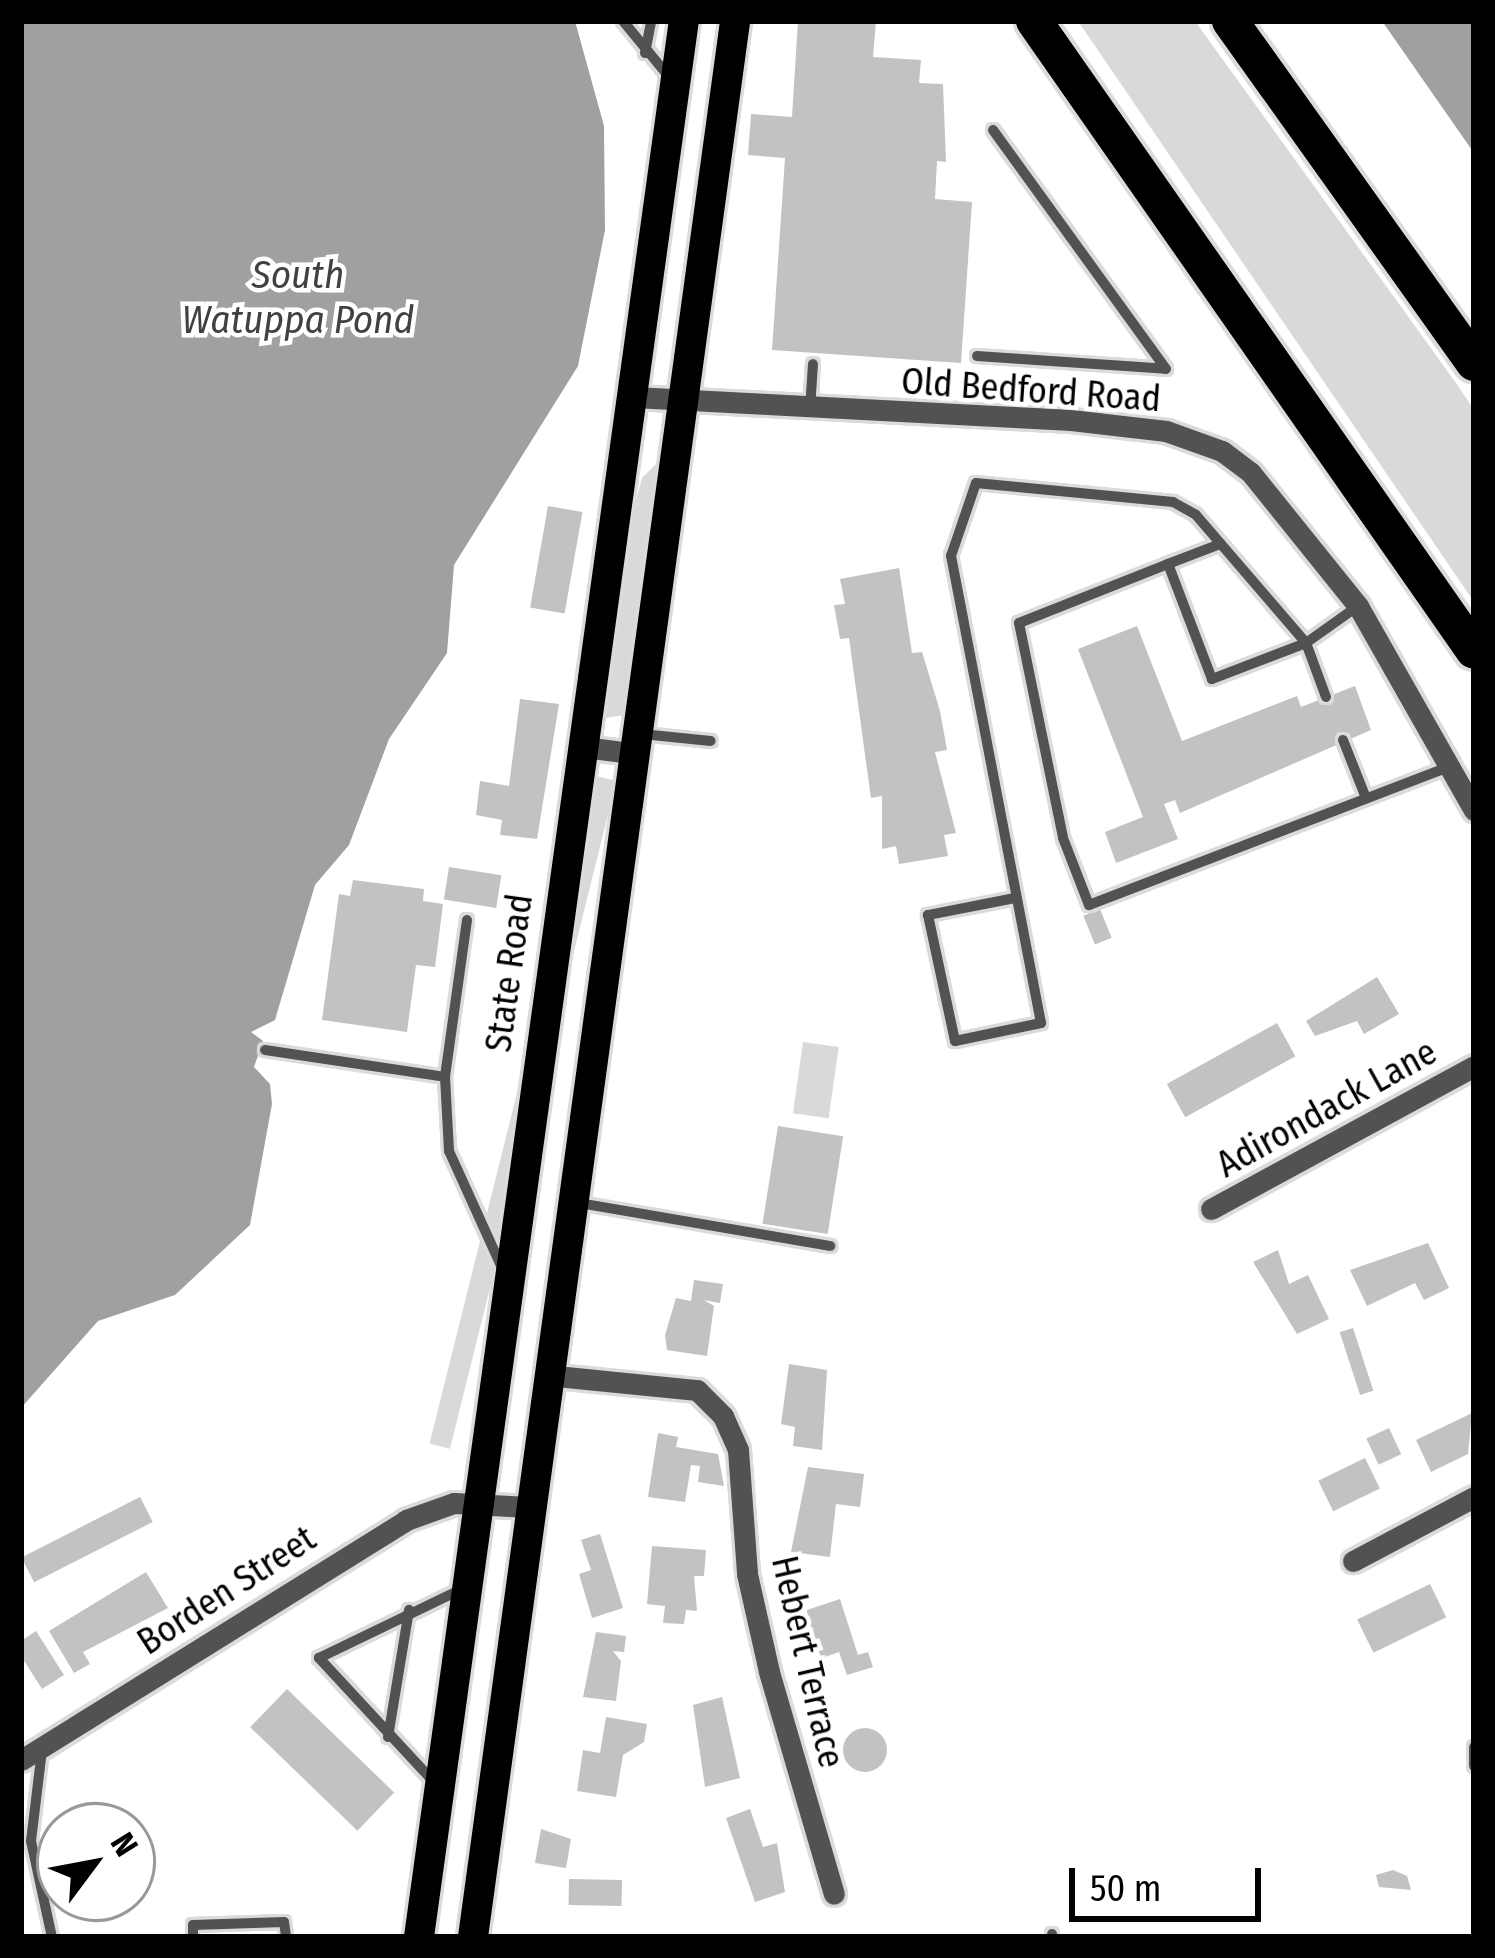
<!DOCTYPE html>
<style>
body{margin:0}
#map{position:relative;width:1495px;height:1958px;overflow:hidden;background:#fff;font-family:"Fira Sans Condensed",sans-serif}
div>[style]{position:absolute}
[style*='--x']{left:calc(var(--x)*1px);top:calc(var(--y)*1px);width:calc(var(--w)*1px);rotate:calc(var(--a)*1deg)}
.green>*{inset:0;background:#d9d9d9;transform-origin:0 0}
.water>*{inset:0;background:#a0a0a0}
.building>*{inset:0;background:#c2c2c2;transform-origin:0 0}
.round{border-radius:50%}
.roads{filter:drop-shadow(3px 0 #dbdbdb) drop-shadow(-3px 0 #dbdbdb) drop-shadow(0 3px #dbdbdb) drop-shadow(0 -3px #dbdbdb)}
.service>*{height:10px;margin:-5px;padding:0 5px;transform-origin:5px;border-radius:5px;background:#525252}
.minor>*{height:21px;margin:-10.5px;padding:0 10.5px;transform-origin:10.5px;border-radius:10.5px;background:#525252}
.primary>*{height:30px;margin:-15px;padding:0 15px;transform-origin:15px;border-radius:15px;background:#000}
.motorway>*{height:36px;margin:-18px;padding:0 18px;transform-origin:18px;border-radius:18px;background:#000}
span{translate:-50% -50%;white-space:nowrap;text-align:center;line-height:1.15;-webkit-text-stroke:9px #fff;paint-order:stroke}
.street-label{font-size:36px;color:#000}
.water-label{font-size:39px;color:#414141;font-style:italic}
.frame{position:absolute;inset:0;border:24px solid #000;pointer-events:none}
.north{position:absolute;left:36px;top:1802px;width:120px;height:120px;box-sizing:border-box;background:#fff;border:3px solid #999;border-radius:50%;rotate:58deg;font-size:33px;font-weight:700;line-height:48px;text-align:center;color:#000}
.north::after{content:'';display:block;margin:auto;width:42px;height:54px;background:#000;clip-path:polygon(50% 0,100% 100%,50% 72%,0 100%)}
.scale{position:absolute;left:1069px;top:1868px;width:192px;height:54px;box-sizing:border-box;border:6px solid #000;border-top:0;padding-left:15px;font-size:36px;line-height:42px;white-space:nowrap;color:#000;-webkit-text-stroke:9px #fff;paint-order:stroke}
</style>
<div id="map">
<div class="green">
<div style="clip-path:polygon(1078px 21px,1195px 21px,1456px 383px,1474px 410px,1474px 602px)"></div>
<div style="clip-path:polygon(658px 462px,625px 715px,605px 718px,624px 545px,642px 478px)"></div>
<div style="left:596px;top:776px;width:21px;height:688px;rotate:14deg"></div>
<div style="left:803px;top:1042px;width:36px;height:72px;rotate:8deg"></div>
</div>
<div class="water">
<div style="clip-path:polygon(21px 21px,575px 21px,604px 126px,605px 230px,578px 366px,454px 565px,447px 653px,389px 739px,349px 845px,315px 885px,275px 1020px,251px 1032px,263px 1041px,254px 1067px,270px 1084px,272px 1104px,250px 1225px,175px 1295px,98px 1321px,21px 1408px)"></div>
<div style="clip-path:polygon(1382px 21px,1474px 21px,1474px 153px)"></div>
</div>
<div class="building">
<div style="clip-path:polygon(798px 21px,876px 21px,873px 57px,921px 60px,919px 83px,943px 84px,946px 162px,937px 161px,935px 199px,972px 202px,961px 363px,772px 350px,785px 158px,748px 155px,751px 114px,792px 117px)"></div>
<div style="left:548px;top:506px;width:35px;height:103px;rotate:10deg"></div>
<div style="clip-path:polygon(899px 568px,912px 653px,922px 652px,940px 711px,947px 750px,935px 752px,956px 833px,944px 835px,948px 856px,899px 864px,896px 846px,882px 849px,882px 796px,871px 798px,849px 638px,840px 639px,834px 605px,845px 604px,840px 579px)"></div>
<div style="clip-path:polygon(1137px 626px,1182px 741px,1297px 696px,1301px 707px,1355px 686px,1371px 730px,1180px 813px,1175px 800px,1164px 804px,1178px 839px,1116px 863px,1105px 832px,1143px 817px,1078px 649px)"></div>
<div style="clip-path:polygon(520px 699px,559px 704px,537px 839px,500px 835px,502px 820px,476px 815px,480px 781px,509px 786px)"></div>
<div style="left:449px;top:867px;width:53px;height:33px;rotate:9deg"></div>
<div style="clip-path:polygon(353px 880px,424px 889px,423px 901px,443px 904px,435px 967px,416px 965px,407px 1032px,322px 1020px,339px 894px,350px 896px)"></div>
<div style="left:1100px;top:909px;width:31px;height:18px;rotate:68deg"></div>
<div style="clip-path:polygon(1377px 977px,1399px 1014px,1364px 1034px,1357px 1021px,1315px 1036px,1306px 1021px)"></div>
<div style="left:1277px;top:1023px;width:38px;height:126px;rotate:61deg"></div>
<div style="left:778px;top:1126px;width:66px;height:99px;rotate:9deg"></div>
<div style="clip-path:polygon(1428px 1243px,1449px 1288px,1424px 1300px,1415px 1283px,1367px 1306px,1350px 1270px)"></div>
<div style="clip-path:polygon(1278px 1250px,1289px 1284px,1308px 1275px,1329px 1319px,1297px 1334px,1253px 1262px)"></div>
<div style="clip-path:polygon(694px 1280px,723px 1284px,720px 1303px,704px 1300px,714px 1306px,707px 1356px,667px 1350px,665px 1335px,676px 1298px,691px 1301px)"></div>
<div style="left:1353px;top:1328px;width:66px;height:14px;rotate:72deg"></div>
<div style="clip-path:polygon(789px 1364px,827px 1370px,822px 1450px,793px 1446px,795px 1427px,781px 1424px)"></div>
<div style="clip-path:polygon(1472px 1413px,1468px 1454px,1431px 1472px,1416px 1440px)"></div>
<div style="left:1389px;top:1428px;width:29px;height:25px;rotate:65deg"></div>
<div style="clip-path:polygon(658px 1433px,678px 1437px,676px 1447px,718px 1454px,724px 1486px,698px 1482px,700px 1466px,691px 1465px,685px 1502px,648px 1497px)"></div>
<div style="left:1365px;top:1458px;width:34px;height:52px;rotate:64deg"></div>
<div style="clip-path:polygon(808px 1467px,864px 1474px,860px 1507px,836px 1504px,830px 1557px,791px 1552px)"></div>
<div style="left:140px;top:1497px;width:28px;height:133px;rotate:63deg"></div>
<div style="clip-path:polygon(600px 1534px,623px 1608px,592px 1618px,579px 1574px,591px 1570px,581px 1540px)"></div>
<div style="clip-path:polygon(652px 1546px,706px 1550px,704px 1576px,694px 1576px,697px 1611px,686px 1610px,684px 1624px,663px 1623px,665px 1606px,647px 1604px)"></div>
<div style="clip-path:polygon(146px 1572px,168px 1608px,83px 1652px,90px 1664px,74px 1673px,49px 1631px)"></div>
<div style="left:1430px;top:1584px;width:37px;height:81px;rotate:64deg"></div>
<div style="clip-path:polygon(840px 1599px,858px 1655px,868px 1652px,873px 1667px,847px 1675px,839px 1652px,822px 1658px,808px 1630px,807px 1610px)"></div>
<div style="clip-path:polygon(36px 1631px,64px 1675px,42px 1689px,21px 1656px,21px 1641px)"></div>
<div style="clip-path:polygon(596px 1632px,626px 1636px,624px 1652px,613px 1651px,621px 1661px,616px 1701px,583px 1697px)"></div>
<div style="left:287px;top:1689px;width:149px;height:53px;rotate:44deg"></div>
<div style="clip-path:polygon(722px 1697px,740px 1778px,705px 1787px,693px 1705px)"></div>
<div style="clip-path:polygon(606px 1717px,647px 1724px,644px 1742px,623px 1755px,616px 1797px,577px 1791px,583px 1750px,600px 1753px)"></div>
<div class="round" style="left:843px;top:1728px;width:44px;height:44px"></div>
<div style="clip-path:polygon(750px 1809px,763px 1847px,777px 1843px,785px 1892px,755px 1902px,726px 1818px)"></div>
<div style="clip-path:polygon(541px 1829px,571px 1839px,566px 1868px,535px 1863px)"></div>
<div style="clip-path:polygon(1393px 1870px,1407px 1876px,1411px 1890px,1379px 1887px,1376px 1875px)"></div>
<div style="left:569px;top:1879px;width:53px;height:26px;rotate:1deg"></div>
</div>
<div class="roads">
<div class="service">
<div style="--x:623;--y:21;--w:74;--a:50.5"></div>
<div style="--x:645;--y:53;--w:33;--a:-79"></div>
<div style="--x:977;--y:356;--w:189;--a:3.9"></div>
<div style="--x:1166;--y:369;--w:295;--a:-125.9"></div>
<div style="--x:810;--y:409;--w:45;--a:-86.2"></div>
<div style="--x:1168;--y:564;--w:56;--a:-21"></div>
<div style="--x:1326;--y:697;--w:58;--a:-110.3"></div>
<div style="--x:1306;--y:643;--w:101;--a:159"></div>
<div style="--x:1212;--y:679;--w:123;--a:-110.9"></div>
<div style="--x:1168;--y:564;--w:160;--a:158.4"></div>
<div style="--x:1019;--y:623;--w:219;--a:78.4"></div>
<div style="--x:1063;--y:838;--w:72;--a:68.8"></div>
<div style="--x:1089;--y:905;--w:385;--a:-21"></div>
<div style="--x:642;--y:734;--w:69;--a:5.8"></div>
<div style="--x:1343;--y:740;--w:62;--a:68.4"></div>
<div style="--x:1015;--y:898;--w:89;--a:168.9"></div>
<div style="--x:928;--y:915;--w:129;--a:77.9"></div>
<div style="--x:955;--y:1041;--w:88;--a:-11.8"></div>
<div style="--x:1041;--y:1023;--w:476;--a:-100.9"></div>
<div style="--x:951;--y:556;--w:77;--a:-71.1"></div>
<div style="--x:976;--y:483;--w:198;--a:5.5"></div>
<div style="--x:1173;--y:502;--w:26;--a:29"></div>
<div style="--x:1196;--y:515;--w:169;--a:49.3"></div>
<div style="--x:1306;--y:643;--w:64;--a:-35.4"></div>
<div style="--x:467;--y:920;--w:159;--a:98"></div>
<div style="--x:445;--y:1077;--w:74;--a:86.9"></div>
<div style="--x:449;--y:1151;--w:128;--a:65.6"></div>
<div style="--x:265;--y:1050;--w:182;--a:8.5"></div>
<div style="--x:579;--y:1203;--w:255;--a:9.7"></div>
<div style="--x:388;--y:1737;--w:129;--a:-80.6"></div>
<div style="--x:1474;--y:1747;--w:19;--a:90"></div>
<div style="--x:42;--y:1750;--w:92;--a:96.9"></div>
<div style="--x:31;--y:1841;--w:98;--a:77.7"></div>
<div style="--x:433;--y:1781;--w:168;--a:-132.8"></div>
<div style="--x:319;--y:1658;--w:161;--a:-25.8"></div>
<div style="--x:1052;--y:1934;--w:3;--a:90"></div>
<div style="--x:193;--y:1937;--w:12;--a:-90"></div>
<div style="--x:193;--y:1925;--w:91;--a:-1.9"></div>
<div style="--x:284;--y:1922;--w:15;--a:82"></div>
</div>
<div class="minor">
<div style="--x:634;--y:397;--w:438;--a:3"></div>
<div style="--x:1071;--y:420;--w:96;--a:6.6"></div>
<div style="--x:1166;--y:431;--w:59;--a:19.7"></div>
<div style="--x:1222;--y:451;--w:36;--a:37"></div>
<div style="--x:1251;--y:473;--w:171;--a:51.2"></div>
<div style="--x:1358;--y:606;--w:235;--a:60.4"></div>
<div style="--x:584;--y:747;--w:46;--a:7.4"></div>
<div style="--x:1211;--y:1209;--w:299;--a:-28.5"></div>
<div style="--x:546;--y:1375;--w:152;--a:5.7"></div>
<div style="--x:697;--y:1390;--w:37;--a:45"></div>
<div style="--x:723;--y:1416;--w:37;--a:66"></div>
<div style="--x:738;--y:1450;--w:124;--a:85.8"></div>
<div style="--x:747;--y:1574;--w:100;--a:77.3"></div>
<div style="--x:769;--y:1672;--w:231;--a:73.7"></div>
<div style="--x:1353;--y:1561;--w:137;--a:-27.9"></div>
<div style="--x:21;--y:1760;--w:454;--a:-31.9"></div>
<div style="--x:406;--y:1520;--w:51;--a:-19.5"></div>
<div style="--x:454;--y:1503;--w:74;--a:3.1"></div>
</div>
<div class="primary">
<div style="--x:419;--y:1937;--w:1934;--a:-82.13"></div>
<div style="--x:473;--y:1937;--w:1934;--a:-82.21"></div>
</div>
<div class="motorway">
<div style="--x:1034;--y:21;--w:768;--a:55.07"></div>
<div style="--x:1230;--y:21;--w:420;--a:54.5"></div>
</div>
</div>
<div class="street-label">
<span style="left:1031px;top:391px;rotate:4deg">Old Bedford Road</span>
<span style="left:510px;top:973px;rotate:-82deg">State Road</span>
<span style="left:1327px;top:1109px;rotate:-29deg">Adirondack Lane</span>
<span style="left:227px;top:1591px;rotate:-33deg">Borden Street</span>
<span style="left:807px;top:1662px;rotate:77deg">Hebert Terrace</span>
</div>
<div class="water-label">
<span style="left:298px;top:298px">South<br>Watuppa Pond</span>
</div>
<div class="frame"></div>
<div class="north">N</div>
<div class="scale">50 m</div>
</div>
